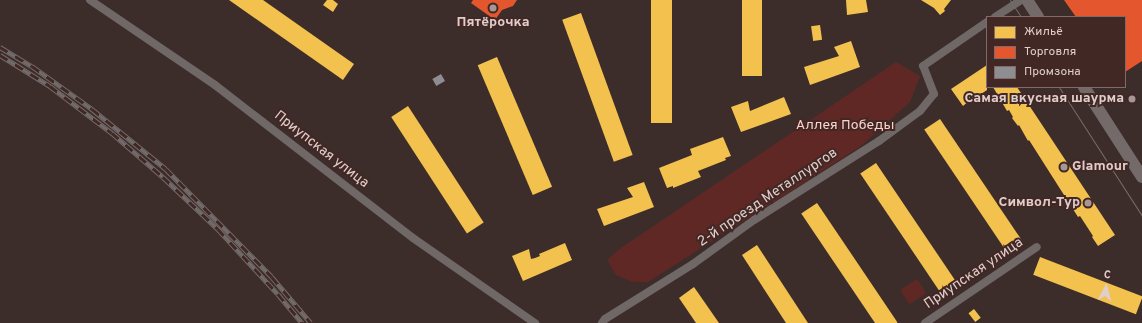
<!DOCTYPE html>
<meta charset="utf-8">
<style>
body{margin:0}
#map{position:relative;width:1142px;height:323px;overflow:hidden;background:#3c2d2b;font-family:Overpass,sans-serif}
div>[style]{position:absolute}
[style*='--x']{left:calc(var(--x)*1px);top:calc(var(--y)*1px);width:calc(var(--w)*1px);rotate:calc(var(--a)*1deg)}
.green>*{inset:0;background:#5f2825;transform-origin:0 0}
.homes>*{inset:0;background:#f2c14e;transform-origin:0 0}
.shops>*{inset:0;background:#e4572e}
.industry>*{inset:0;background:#8d8d92;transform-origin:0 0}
.street>*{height:8px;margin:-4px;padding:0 4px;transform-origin:4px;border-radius:4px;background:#6f6867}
.secondary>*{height:12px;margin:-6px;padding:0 6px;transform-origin:6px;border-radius:6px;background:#736a69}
.tram>*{height:1px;margin:-0.5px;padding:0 0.5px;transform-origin:0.5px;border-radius:0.5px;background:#736b6a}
.rail>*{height:4.5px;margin-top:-2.25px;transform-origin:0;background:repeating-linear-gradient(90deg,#422825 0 9px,#736b6a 0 18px);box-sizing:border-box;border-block:1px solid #736b6a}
.dots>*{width:11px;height:11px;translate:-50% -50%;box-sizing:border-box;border:2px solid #422825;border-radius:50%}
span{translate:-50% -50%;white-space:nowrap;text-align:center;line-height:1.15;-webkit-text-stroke:4px #422825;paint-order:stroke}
.poi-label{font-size:14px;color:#e0cecc;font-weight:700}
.right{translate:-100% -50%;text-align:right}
.left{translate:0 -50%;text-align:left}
.park-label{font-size:14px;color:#fdd0cb}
.street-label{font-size:14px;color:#e0cecc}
.legend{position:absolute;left:986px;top:16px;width:140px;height:72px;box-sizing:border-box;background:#422825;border:1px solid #816a68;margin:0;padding:5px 7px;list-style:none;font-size:12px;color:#e0cecc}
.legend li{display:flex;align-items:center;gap:8px;height:20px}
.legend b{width:20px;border:1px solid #816a68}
.north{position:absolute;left:1086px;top:267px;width:40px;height:40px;-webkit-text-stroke:3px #422825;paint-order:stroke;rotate:6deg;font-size:11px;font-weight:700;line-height:16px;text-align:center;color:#e0cecc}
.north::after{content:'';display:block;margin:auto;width:14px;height:18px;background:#e0cecc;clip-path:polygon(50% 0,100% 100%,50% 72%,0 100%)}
</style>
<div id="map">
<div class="green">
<div style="clip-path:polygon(896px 62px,920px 76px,910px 102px,861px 146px,648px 282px,633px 282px,616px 275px,607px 260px,621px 248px)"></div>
<div style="left:917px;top:279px;width:17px;height:20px;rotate:57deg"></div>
</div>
<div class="homes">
<div style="clip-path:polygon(229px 0,263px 0,354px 64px,343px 80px)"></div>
<div style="clip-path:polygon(327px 0,333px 0,338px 4px,333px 12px,323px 5px)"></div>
<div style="left:651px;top:0;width:21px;height:123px"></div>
<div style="left:742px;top:0;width:20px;height:76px"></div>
<div style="clip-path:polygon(846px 0,866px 0,868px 12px,847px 15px)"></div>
<div style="clip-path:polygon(921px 0,951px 0,944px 9px,945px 11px,940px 15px,934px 8px)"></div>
<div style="left:581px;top:13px;width:151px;height:20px;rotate:70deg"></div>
<div style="left:820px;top:25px;width:15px;height:9px;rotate:82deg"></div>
<div style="clip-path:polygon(851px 41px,860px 67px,810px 85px,804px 67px,839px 56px,834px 47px)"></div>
<div style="left:497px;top:57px;width:141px;height:21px;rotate:67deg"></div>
<div style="clip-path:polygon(987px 65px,987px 90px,978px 96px,977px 94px,963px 106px,951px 89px)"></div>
<div style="clip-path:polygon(993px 87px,1017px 87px,1115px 235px,1098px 246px,1092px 237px,1093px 236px,1080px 216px,1078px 217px,1029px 140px,1028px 141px,1019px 125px,1018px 126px,1012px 118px,1013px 117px,1009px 110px,1007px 111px)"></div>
<div style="clip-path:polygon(784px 97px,791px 114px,741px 132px,731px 107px,748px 101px,750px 111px)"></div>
<div style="left:408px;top:106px;width:139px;height:20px;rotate:57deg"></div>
<div style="left:940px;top:119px;width:147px;height:19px;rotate:56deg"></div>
<div style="clip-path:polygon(723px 137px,731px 156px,725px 158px,726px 160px,698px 171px,701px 177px,673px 188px,673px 186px,667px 188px,659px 168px,692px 155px,690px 149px)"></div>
<div style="left:876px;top:163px;width:146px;height:19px;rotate:56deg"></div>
<div style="clip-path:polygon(644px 182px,654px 207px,604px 226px,597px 209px,633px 197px,627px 188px)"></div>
<div style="left:817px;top:203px;width:144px;height:19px;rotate:56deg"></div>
<div style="clip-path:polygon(565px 243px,572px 260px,523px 281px,512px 256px,529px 249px,531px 259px,535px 258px,540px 256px,539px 254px)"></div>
<div style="clip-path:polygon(757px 245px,808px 323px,786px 323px,742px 255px)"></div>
<div style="left:1040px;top:257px;width:110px;height:19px;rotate:21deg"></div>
<div style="clip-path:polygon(694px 287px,719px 323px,696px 323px,679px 298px)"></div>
<div style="left:974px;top:309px;width:11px;height:7px;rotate:52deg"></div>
</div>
<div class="shops">
<div style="clip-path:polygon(473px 0,517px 0,513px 6px,502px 10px,495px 20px,471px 3px)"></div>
<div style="clip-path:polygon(1064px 0,1142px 0,1142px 61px,1125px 72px,1125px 17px,1076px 17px)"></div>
</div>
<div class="industry">
<div style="left:441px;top:74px;width:8px;height:10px;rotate:60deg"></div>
</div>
<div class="street">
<div style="--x:90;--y:0;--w:151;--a:34.2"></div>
<div style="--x:215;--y:85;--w:250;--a:37.7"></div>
<div style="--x:413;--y:238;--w:149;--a:34.9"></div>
<div style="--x:995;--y:17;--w:31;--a:-33"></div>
<div style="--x:602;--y:323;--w:5;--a:-53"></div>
<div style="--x:605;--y:319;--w:104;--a:-32"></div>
<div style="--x:693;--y:264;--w:75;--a:-35.8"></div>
<div style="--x:754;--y:220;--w:148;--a:-32.3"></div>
<div style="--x:879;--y:141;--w:51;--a:-36.2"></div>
<div style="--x:920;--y:111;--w:22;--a:-51"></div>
<div style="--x:934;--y:94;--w:30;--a:-111"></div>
<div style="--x:923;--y:66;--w:78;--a:-34.5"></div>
<div style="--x:925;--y:323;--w:135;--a:-34.2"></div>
</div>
<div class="secondary">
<div style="--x:1027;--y:0;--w:20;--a:57"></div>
<div style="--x:1084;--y:87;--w:107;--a:57.2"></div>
</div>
<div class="tram">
<div style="--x:1010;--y:0;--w:20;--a:57"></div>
<div style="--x:1059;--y:87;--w:153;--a:57.2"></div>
</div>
<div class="rail">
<div style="--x:0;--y:47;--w:37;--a:31"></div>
<div style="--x:32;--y:66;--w:74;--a:35.6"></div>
<div style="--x:92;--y:109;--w:95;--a:39"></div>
<div style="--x:166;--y:169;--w:151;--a:45.5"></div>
<div style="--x:272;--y:277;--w:60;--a:49.7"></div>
<div style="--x:0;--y:55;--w:59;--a:31.8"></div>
<div style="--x:50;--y:86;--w:78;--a:37.2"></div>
<div style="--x:112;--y:133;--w:67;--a:40.8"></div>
<div style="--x:163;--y:177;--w:76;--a:43.4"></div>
<div style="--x:218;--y:229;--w:88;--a:47.3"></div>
<div style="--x:278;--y:294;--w:38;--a:50"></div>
</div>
<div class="dots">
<div style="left:493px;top:8px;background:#a79694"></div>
<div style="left:1132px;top:99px;background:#a79694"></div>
<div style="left:1064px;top:167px;background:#a79694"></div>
<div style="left:1088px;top:203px;background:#a79694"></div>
</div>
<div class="poi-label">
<span style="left:493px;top:23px">Пятёрочка</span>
<span class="right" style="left:1124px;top:99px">Самая вкусная шаурма</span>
<span class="left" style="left:1072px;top:167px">Glamour</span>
<span class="right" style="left:1080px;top:203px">Символ-Тур</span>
</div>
<div class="park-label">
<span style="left:845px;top:126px">Аллея Победы</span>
</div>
<div class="street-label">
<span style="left:321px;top:150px;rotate:38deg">Приупская улица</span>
<span style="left:768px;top:198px;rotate:-34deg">2-й проезд Металлургов</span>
<span style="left:974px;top:274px;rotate:-34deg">Приупская улица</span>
</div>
<ul class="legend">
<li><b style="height:11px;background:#f2c14e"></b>Жильё</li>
<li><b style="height:11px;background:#e4572e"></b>Торговля</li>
<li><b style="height:11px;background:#8d8d92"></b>Промзона</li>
</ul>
<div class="north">С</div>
</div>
